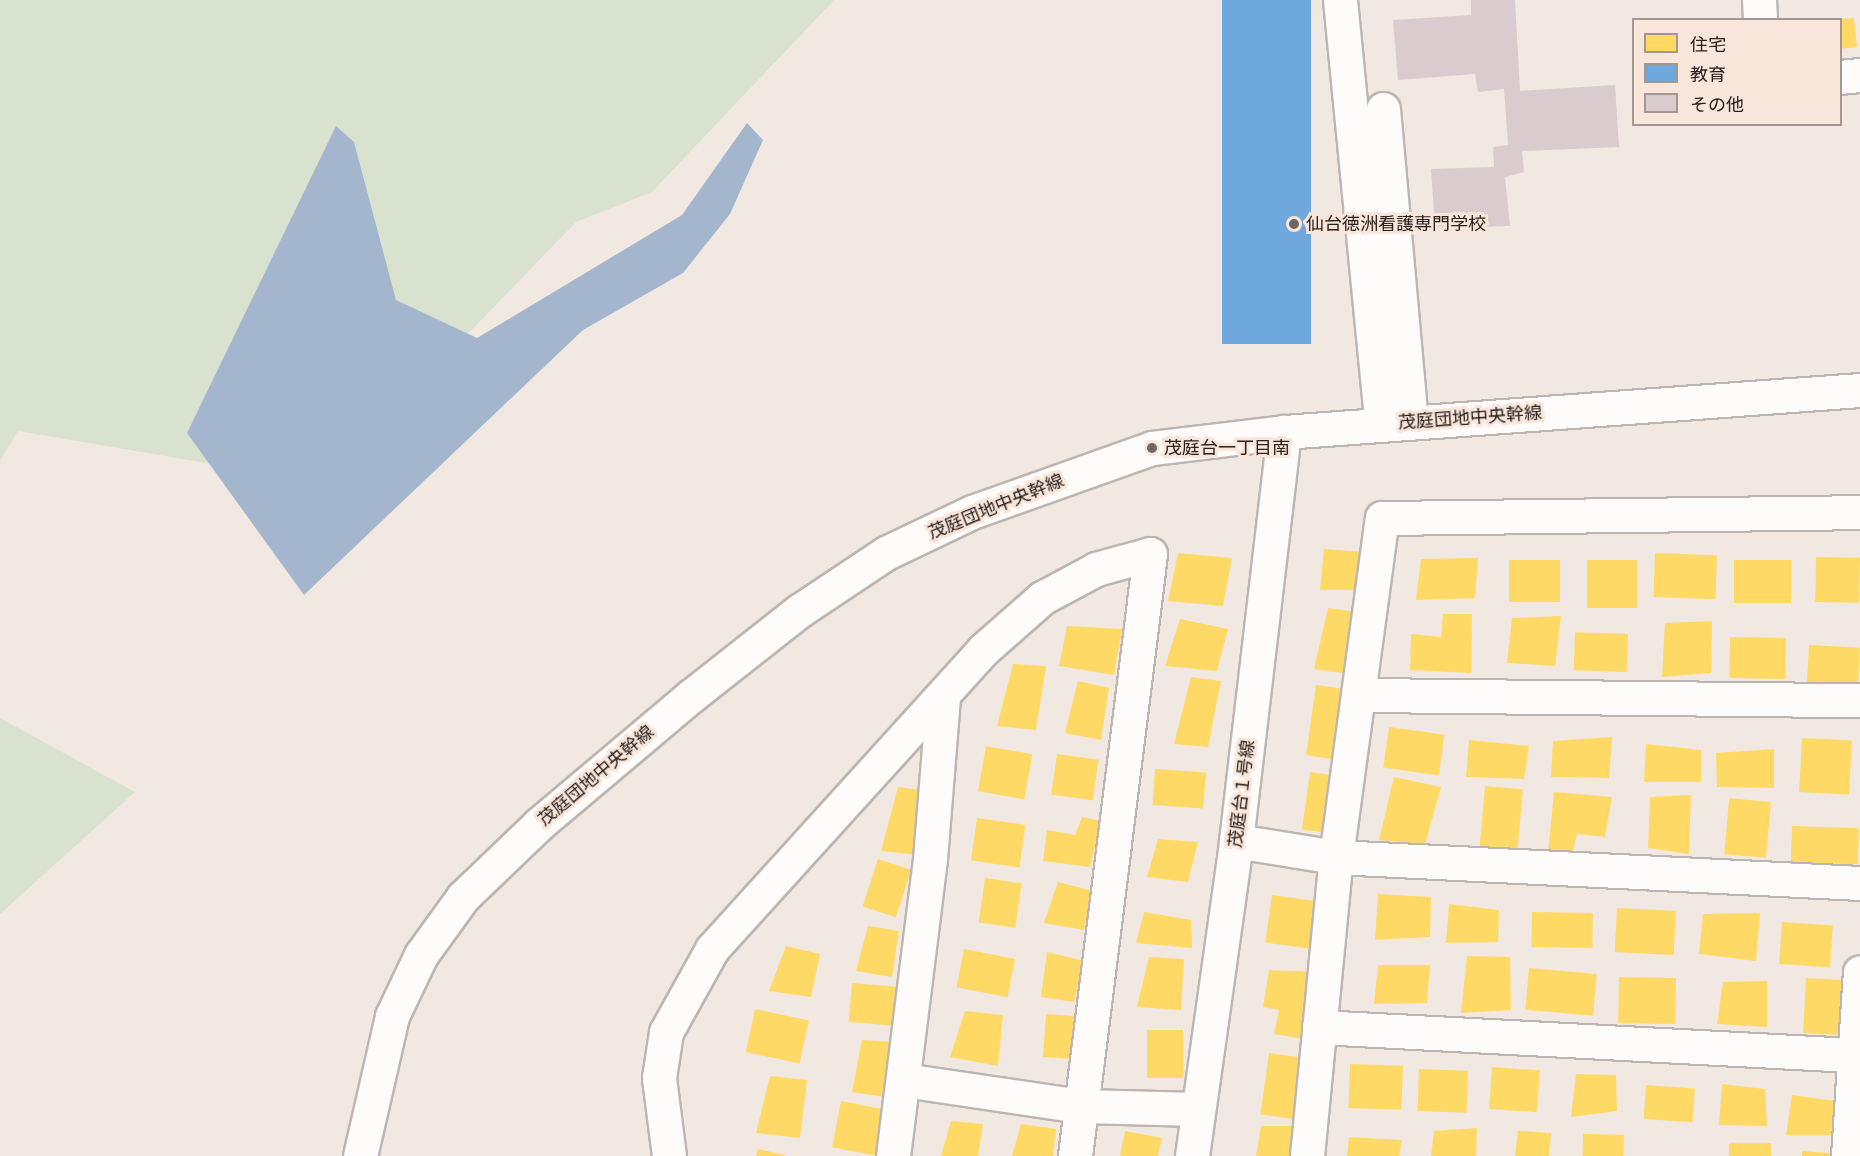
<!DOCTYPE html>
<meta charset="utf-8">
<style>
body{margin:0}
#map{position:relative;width:1860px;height:1156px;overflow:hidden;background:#f2e8e2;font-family:Mulish,"Noto Sans JP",sans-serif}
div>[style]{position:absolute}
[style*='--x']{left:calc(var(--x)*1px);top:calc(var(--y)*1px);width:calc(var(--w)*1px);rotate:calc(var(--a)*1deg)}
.green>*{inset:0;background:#d8e2cf}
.water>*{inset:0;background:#a4b6ce}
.homes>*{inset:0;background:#ffd966;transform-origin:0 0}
.schools>*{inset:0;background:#6fa8dc;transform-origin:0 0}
.building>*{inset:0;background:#d9cbce}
.roads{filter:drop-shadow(2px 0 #bdb5b1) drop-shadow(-2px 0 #bdb5b1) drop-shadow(0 2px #bdb5b1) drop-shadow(0 -2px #bdb5b1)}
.minor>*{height:33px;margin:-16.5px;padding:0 16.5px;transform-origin:16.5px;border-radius:16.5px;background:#fdfcfb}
.dots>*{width:16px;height:16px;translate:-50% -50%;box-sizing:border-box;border:3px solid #f9e6db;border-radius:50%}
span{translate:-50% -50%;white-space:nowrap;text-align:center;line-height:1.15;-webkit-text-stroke:6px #f9e6db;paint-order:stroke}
.poi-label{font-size:18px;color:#27201c}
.left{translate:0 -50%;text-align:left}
.street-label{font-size:18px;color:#27201c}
.legend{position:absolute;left:1632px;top:18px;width:210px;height:108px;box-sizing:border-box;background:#f9e6db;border:2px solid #a5978f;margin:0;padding:8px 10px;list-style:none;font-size:18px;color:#27201c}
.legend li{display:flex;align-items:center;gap:12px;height:30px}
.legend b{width:30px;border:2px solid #a5978f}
</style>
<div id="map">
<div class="green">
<div style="clip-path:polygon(0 0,834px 0,652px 192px,576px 222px,462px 340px,365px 490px,18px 431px,0 461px)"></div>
<div style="clip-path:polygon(0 718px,135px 792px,0 914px)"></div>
</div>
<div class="water">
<div style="clip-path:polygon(747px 123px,763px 140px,730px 214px,683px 273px,583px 330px,304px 595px,187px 433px,336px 126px,354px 142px,396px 300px,477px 338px,682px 215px)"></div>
</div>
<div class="homes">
<div style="clip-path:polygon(1854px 18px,1857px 47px,1840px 49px,1840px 19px)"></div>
<div style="clip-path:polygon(1324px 549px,1366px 552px,1360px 590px,1320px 590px)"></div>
<div style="clip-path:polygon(1178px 553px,1232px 558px,1223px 606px,1168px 601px)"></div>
<div style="left:1655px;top:553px;width:62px;height:44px;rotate:2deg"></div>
<div style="left:1816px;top:557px;width:44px;height:45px;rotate:1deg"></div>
<div style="clip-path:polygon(1478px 558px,1475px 598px,1416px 600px,1421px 559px)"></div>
<div style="left:1509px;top:560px;width:51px;height:42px"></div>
<div style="left:1587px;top:560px;width:50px;height:48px"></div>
<div style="left:1734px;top:560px;width:57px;height:43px"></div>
<div style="clip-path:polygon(1328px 608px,1356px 612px,1350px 674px,1314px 669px)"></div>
<div style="clip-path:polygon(1443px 614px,1472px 614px,1471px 673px,1410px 670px,1411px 634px,1441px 637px)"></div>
<div style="clip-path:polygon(1561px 616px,1555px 666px,1507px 663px,1512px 618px)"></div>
<div style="clip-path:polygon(1180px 619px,1228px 629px,1217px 671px,1165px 666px)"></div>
<div style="clip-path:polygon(1712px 621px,1711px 673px,1662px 677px,1665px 623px)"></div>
<div style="clip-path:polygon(1067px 626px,1122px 629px,1114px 675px,1059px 666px)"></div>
<div style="left:1628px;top:634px;width:38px;height:53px;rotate:92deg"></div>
<div style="left:1730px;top:637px;width:56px;height:41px;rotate:1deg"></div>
<div style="left:1809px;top:645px;width:51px;height:39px;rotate:3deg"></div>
<div style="clip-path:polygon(1013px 664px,1046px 666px,1036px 730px,997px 726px)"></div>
<div style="clip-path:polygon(1191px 677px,1221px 681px,1208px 747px,1174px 744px)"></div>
<div style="clip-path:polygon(1078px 681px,1109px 688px,1101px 740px,1065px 733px)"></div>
<div style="left:1316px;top:685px;width:36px;height:71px;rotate:8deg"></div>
<div style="left:1389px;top:727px;width:56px;height:41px;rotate:8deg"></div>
<div style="clip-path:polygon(1612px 737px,1609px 778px,1551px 777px,1553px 741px)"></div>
<div style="left:1802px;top:738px;width:50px;height:54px;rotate:3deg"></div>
<div style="clip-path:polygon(1469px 740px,1529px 746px,1524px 779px,1466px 777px)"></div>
<div style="clip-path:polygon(1646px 744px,1701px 750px,1701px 782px,1644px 782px)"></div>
<div style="left:986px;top:746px;width:47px;height:46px;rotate:10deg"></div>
<div style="clip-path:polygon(1774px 749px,1774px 788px,1717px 787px,1716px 753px)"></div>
<div style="left:1057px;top:754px;width:42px;height:41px;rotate:8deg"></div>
<div style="left:1155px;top:769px;width:51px;height:36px;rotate:4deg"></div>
<div style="left:1310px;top:772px;width:28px;height:58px;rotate:8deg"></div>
<div style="clip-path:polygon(1394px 777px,1441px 787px,1425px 844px,1379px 840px)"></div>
<div style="left:1485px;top:786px;width:38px;height:63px;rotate:5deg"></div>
<div style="clip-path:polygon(898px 787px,928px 791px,918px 855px,881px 851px)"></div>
<div style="clip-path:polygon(1554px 792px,1612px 797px,1605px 837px,1577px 834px,1572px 854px,1548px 853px)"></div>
<div style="clip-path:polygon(1691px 795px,1689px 854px,1648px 848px,1650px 797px)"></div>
<div style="left:1771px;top:802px;width:56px;height:42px;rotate:95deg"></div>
<div style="clip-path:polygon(1082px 817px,1101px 821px,1090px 867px,1043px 861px,1047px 830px,1075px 835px)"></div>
<div style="left:977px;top:818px;width:49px;height:43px;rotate:8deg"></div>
<div style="left:1792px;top:826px;width:67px;height:36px;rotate:2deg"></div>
<div style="clip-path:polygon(1158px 839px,1198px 842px,1188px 882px,1147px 877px)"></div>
<div style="left:878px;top:859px;width:35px;height:50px;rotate:18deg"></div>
<div style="left:985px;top:878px;width:37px;height:45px;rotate:8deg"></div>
<div style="clip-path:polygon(1058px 882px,1093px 891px,1084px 930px,1044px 923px)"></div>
<div style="clip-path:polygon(1378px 894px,1431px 897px,1430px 937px,1375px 940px)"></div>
<div style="left:1272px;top:895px;width:49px;height:48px;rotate:8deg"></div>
<div style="clip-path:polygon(1449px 904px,1499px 910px,1498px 942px,1446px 943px)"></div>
<div style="left:1617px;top:908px;width:59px;height:44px;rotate:3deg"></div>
<div style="clip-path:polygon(1144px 912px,1191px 920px,1192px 948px,1136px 943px)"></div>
<div style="left:1532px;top:912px;width:61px;height:35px;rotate:1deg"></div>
<div style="clip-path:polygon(1760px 913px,1756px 961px,1699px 954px,1703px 914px)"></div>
<div style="left:1782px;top:922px;width:51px;height:42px;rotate:4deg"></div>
<div style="clip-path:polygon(868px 926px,899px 931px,892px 977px,856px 971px)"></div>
<div style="clip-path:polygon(786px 946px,820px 954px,811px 997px,769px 991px)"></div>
<div style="left:964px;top:949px;width:52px;height:39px;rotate:11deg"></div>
<div style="clip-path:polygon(1047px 952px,1084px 961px,1074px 1002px,1041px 997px)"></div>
<div style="clip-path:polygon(1467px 956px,1510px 957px,1511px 1010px,1461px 1013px)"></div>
<div style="clip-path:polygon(1149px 957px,1184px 959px,1181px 1010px,1137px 1007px)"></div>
<div style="clip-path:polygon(1378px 965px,1430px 965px,1427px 1003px,1374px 1004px)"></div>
<div style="left:1529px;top:968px;width:68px;height:42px;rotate:5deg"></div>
<div style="clip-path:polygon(1269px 970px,1315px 972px,1304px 1039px,1274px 1034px,1279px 1010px,1263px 1007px)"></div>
<div style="left:1619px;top:977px;width:57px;height:46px;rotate:1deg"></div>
<div style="left:1806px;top:978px;width:38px;height:55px;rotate:3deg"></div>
<div style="clip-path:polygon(1767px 981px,1767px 1027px,1717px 1024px,1723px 982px)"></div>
<div style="left:852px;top:983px;width:44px;height:39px;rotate:5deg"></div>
<div style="left:755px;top:1009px;width:55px;height:44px;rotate:12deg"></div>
<div style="clip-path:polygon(965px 1011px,1003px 1015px,998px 1066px,950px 1057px)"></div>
<div style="left:1046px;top:1014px;width:31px;height:43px;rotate:4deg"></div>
<div style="left:1147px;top:1030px;width:36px;height:48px"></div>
<div style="clip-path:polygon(862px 1040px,897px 1042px,885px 1097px,852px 1092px)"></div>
<div style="left:1269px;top:1053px;width:36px;height:62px;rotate:8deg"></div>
<div style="left:1350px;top:1064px;width:53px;height:44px;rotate:2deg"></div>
<div style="left:1492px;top:1067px;width:48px;height:42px;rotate:4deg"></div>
<div style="left:1419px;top:1069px;width:49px;height:42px;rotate:2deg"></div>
<div style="clip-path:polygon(1576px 1074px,1616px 1075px,1617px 1111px,1571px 1117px)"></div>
<div style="clip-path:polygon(770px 1076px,807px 1080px,800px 1138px,756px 1133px)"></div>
<div style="clip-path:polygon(1722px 1084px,1765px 1089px,1767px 1126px,1719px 1125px)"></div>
<div style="left:1646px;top:1085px;width:49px;height:34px;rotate:4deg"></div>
<div style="clip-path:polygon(1792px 1095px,1835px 1101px,1831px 1135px,1786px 1135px)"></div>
<div style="left:841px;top:1101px;width:44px;height:47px;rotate:11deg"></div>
<div style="clip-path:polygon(951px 1121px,983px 1124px,978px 1156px,941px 1156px)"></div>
<div style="clip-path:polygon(1021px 1124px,1056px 1129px,1053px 1156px,1012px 1156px)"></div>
<div style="clip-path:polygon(1261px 1126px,1294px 1126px,1292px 1156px,1256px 1156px)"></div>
<div style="clip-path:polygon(1477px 1128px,1476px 1156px,1431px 1156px,1434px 1131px)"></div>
<div style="clip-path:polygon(1125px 1131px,1162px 1138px,1158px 1156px,1120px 1156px)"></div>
<div style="clip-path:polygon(1518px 1131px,1551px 1133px,1549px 1156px,1515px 1156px)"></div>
<div style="left:1583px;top:1134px;width:41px;height:22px;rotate:1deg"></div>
<div style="clip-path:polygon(1349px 1137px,1402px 1140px,1399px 1156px,1347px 1156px)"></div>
<div style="left:1729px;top:1143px;width:42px;height:13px"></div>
<div style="clip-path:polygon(758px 1149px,785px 1155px,784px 1156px,756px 1156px)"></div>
<div style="clip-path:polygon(1802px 1151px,1840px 1154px,1840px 1156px,1802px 1156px)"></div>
</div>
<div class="schools">
<div style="left:1222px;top:0;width:89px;height:344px"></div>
</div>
<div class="building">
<div style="clip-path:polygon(1471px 0,1515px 0,1520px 91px,1615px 85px,1619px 147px,1522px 151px,1524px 172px,1505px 177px,1510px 226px,1435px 228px,1431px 169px,1494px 167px,1493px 147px,1508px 145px,1504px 89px,1478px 92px,1475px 74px,1398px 80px,1393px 20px,1471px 15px)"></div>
</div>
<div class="roads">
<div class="minor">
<div style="--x:1340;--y:0;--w:427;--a:84.4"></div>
<div style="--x:1759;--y:0;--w:20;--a:87"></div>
<div style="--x:1840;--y:77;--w:20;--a:-6"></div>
<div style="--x:1383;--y:109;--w:315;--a:84.9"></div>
<div style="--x:1362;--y:695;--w:498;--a:0.6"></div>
<div style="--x:1236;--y:841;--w:101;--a:9.1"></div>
<div style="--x:1336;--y:857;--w:525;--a:2.84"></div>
<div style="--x:1319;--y:1027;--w:533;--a:3.01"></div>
<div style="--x:904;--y:1080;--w:179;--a:8.4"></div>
<div style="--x:1081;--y:1106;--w:117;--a:1.5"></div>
<div style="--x:360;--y:1156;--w:144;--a:-77.1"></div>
<div style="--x:392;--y:1016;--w:68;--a:-64.6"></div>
<div style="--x:421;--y:955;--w:72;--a:-54.1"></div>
<div style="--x:463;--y:897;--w:105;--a:-43.8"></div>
<div style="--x:539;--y:824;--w:199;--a:-40.1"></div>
<div style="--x:691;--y:696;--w:137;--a:-38.2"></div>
<div style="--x:799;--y:611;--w:105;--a:-33.7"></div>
<div style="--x:886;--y:553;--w:95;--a:-25.5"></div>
<div style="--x:972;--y:512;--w:191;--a:-19.6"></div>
<div style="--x:1152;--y:448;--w:133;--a:-6.9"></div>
<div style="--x:1284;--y:432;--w:578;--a:-4.17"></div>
<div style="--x:669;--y:1156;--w:79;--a:-97.3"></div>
<div style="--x:659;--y:1078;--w:47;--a:-81.3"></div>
<div style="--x:666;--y:1032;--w:95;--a:-61"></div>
<div style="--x:712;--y:949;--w:404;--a:-47.8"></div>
<div style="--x:983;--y:650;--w:79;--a:-41.4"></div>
<div style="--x:1042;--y:598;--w:61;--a:-28.2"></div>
<div style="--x:1096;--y:569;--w:56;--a:-15.5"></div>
<div style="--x:1150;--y:554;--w:607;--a:97.1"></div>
<div style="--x:893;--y:1156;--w:299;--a:-82.9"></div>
<div style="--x:930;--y:859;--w:162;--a:-85.4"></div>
<div style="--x:1192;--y:1156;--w:318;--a:-82"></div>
<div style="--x:1236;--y:841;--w:412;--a:-83.3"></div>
<div style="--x:1307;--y:1156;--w:300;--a:-84.5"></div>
<div style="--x:1336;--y:857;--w:342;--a:-82.3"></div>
<div style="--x:1382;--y:518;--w:478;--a:-0.7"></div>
<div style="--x:1848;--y:1156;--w:184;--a:-86.3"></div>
</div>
</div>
<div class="dots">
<div style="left:1294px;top:224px;background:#6e6661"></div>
<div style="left:1152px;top:448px;background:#6e6661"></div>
</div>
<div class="poi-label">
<span class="left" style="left:1306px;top:224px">仙台徳洲看護専門学校</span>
<span class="left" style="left:1164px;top:448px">茂庭台一丁目南</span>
</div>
<div class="street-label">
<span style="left:1470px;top:418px;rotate:-4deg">茂庭団地中央幹線</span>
<span style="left:996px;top:507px;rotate:-22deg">茂庭団地中央幹線</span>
<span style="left:596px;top:776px;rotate:-40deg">茂庭団地中央幹線</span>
<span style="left:1242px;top:794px;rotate:-83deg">茂庭台１号線</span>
</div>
<ul class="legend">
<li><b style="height:16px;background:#ffd966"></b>住宅</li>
<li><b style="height:16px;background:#6fa8dc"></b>教育</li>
<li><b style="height:16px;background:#d9cbce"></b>その他</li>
</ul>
</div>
